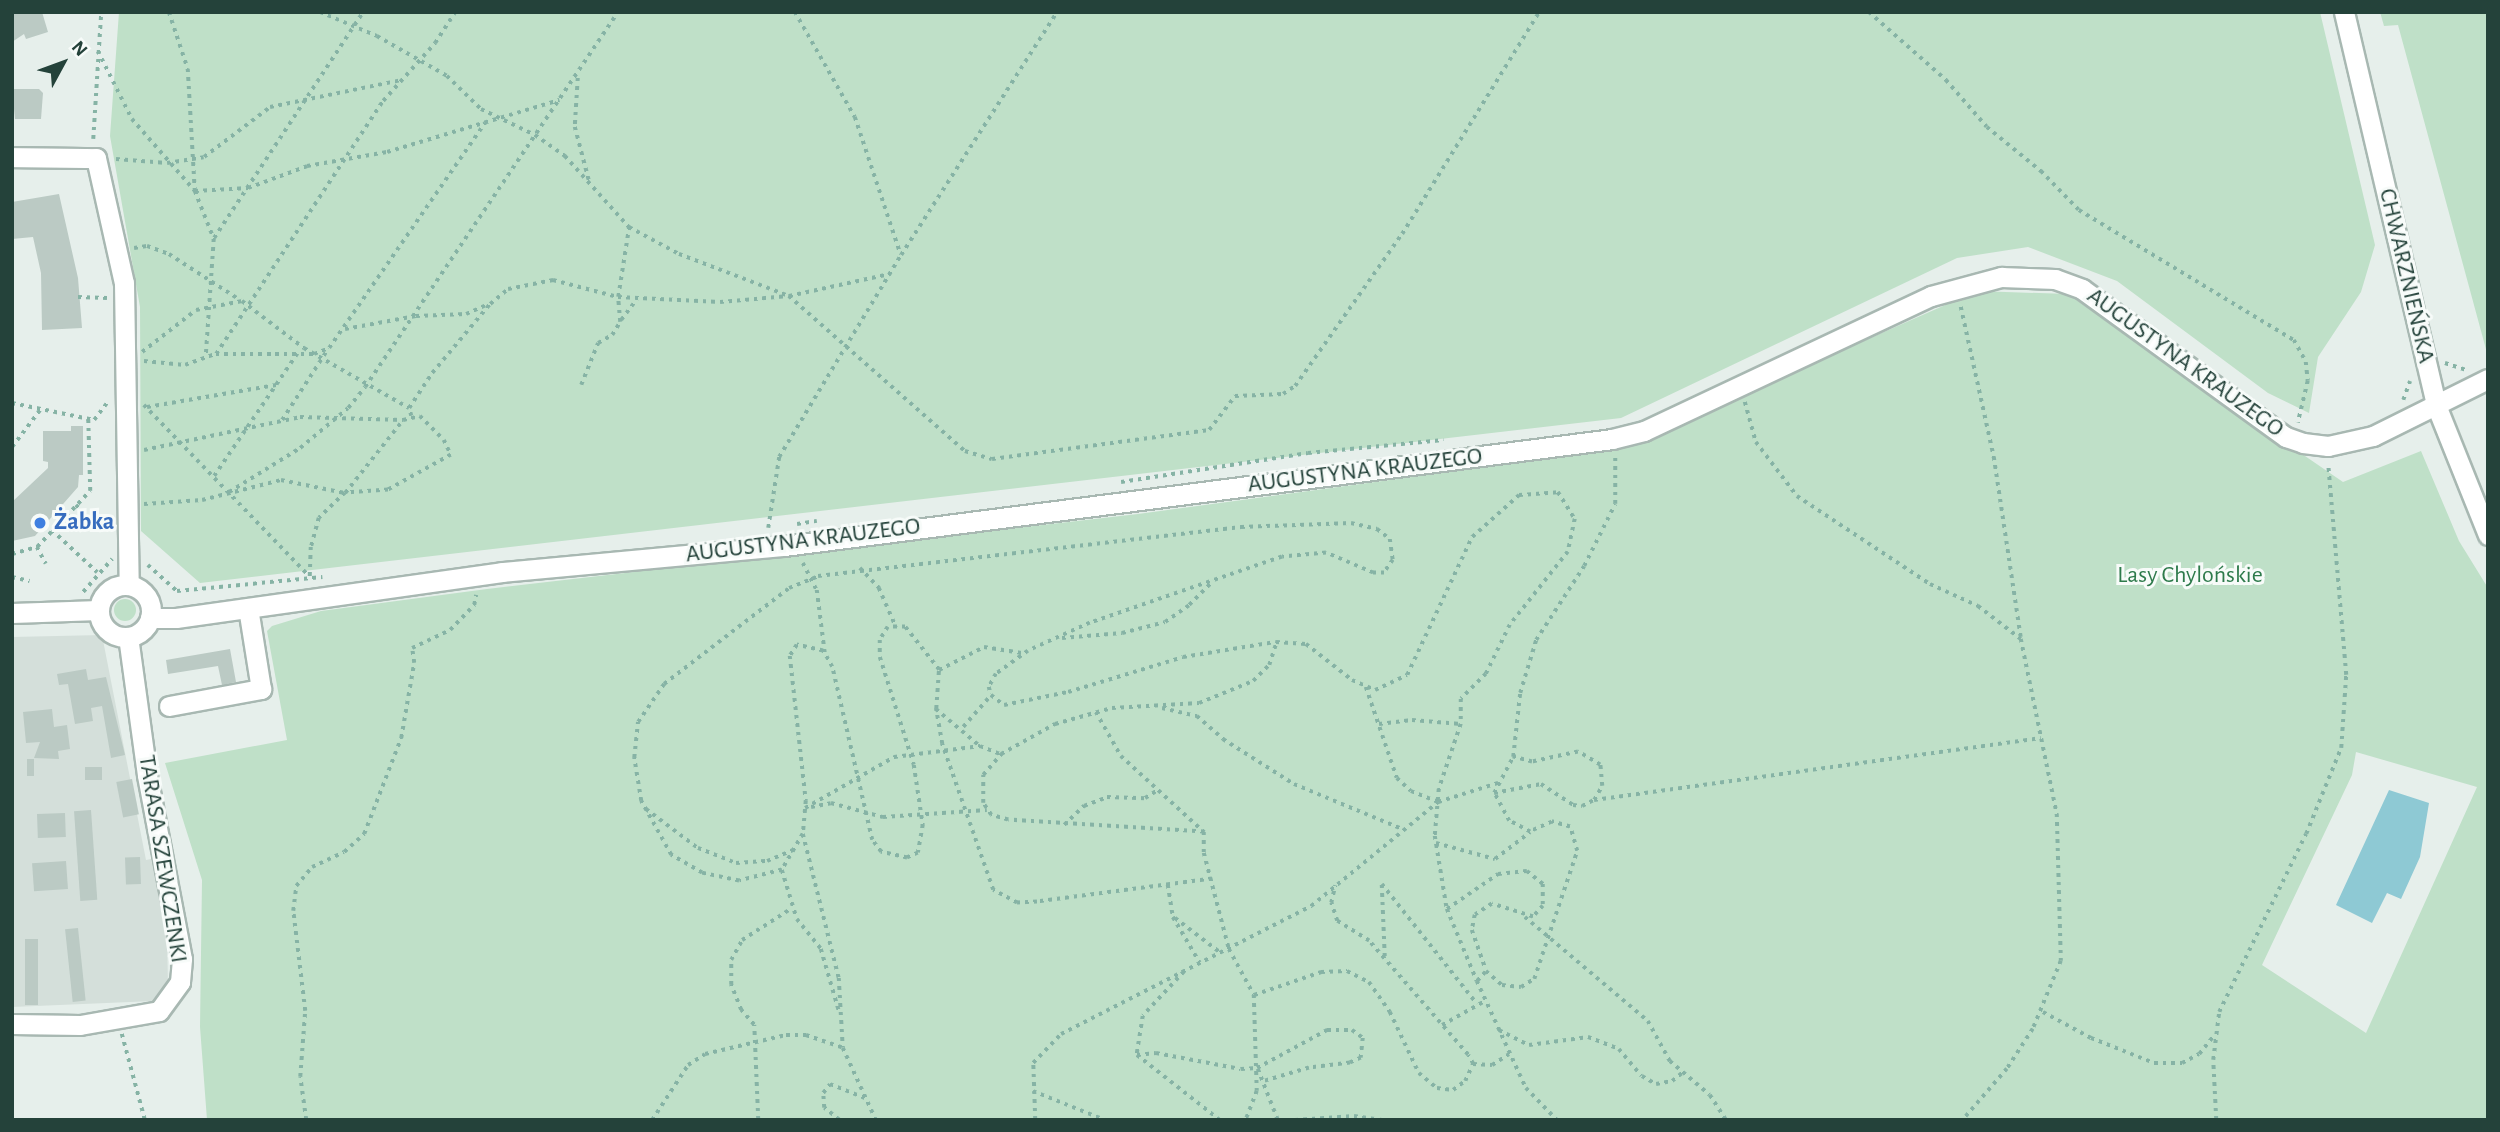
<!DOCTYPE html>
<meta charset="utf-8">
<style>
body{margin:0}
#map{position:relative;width:2500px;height:1132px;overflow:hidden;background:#e6efeb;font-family:"Alegreya Sans",sans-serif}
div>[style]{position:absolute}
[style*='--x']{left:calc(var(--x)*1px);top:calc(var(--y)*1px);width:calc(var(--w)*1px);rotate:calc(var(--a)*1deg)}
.built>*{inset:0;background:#d4dfda}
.green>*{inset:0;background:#bfe0c8}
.round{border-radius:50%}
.water>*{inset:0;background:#8ec9d4}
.building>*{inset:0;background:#bbcac4;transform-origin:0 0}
.path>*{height:3.5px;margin-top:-1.75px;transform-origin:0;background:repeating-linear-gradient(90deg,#86b3a5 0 3.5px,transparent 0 8.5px)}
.roads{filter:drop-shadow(2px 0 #a8b8b2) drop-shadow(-2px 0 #a8b8b2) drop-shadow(0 2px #a8b8b2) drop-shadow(0 -2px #a8b8b2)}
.minor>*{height:19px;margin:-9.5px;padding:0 9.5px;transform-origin:9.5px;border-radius:9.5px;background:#fff}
.minor>.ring{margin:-9.5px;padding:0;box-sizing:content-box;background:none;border:19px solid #fff;border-radius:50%}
.dots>*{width:19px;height:19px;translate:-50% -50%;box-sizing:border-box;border:4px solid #f7fbf9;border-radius:50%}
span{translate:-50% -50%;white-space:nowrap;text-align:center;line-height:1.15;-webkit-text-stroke:6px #f7fbf9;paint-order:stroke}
.street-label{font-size:24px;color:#24423a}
.shop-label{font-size:24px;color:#366cbe;font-weight:700}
.left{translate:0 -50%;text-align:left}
.park-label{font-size:24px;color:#2d7a4b}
.frame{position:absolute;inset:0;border:14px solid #24423a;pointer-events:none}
.north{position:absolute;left:28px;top:28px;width:70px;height:70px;-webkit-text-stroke:5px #f7fbf9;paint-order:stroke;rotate:49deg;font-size:19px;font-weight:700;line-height:28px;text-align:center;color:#24423a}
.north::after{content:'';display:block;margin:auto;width:24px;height:32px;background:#24423a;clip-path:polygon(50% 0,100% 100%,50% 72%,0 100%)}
</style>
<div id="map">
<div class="built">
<div style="clip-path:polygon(102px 635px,146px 860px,151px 859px,167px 932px,168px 986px,154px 1001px,12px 1007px,12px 637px)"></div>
</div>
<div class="green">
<div style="clip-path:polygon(119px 12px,2320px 12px,2375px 245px,2361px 292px,2318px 357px,2309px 413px,2268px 393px,2117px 281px,2028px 247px,1957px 258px,1621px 418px,200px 583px,141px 531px,140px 307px,110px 136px)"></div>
<div style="clip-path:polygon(2380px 12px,2488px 12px,2487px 353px,2398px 25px,2384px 26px)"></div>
<div style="clip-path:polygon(evenodd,1977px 291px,2068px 294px,2343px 482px,2421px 451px,2459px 541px,2488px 588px,2488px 1120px,207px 1120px,200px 1027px,202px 880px,165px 763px,287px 740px,267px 631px,272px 626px,321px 611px,487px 589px,1138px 514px,1619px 449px,1977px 291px,2356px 752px,2477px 787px,2366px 1033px,2262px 965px,2352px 775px,2356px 752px)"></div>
<div class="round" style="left:114px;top:599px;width:22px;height:22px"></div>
</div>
<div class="water">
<div style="clip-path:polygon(2389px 790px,2429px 803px,2420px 857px,2401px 899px,2387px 893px,2372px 923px,2336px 905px)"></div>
</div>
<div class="building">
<div style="clip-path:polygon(12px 12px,42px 12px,48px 32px,26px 39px,24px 34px,12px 42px)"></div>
<div style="clip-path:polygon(12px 89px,39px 89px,43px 93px,41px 119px,15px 119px)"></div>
<div style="clip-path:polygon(59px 194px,78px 278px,82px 328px,42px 330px,41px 273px,33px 237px,12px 239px,12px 202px)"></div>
<div style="clip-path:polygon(71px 426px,83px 426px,83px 475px,79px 475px,78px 487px,35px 536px,12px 541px,12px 502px,48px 468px,48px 462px,43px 461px,43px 431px,71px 431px)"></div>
<div style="clip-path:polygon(230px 649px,236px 682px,222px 685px,218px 666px,168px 674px,166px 660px)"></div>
<div style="clip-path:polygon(86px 669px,88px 680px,106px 677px,125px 755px,111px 758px,102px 706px,91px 708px,93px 721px,75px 724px,68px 684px,59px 685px,57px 674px)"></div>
<div style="clip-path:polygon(52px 709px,54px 727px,67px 725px,70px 749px,58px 751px,59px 759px,34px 758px,40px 742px,26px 743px,23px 712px)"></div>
<div style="left:27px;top:759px;width:7px;height:17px"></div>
<div style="left:85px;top:767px;width:17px;height:13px"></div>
<div style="left:132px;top:779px;width:36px;height:16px;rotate:79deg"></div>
<div style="left:91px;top:810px;width:90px;height:17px;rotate:86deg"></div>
<div style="left:65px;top:813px;width:24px;height:28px;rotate:88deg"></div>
<div style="left:140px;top:857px;width:27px;height:15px;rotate:88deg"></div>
<div style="left:66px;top:861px;width:28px;height:34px;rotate:86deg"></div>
<div style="left:78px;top:928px;width:73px;height:13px;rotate:84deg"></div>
<div style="left:25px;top:939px;width:13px;height:66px"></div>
</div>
<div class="path">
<div style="--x:169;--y:12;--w:60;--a:71.6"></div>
<div style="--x:188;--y:69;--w:122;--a:86.7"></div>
<div style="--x:195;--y:191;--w:52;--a:68.4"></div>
<div style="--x:214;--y:239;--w:117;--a:93.9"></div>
<div style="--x:320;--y:12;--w:62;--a:22.8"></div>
<div style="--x:377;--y:36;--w:81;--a:29.7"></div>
<div style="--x:447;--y:76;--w:47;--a:44.1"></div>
<div style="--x:481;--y:109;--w:60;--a:25.7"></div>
<div style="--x:535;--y:135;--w:37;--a:35"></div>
<div style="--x:565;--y:156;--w:96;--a:48"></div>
<div style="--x:629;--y:227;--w:57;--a:28.4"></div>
<div style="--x:679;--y:254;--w:118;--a:20.9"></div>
<div style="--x:789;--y:296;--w:235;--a:41.4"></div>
<div style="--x:965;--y:451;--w:28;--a:17"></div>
<div style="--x:992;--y:459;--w:219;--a:-7.6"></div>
<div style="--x:1209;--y:430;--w:43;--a:-52.6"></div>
<div style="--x:1235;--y:396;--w:48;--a:-2.4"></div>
<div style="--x:1283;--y:394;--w:14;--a:-34"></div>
<div style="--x:1295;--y:386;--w:186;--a:-54.9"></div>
<div style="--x:1402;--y:234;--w:261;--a:-58.3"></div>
<div style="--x:795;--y:12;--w:121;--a:60.3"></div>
<div style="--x:855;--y:117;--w:145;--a:71.6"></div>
<div style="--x:1869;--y:12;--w:103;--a:41.4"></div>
<div style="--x:1946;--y:80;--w:62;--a:48.9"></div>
<div style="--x:1987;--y:127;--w:70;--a:39.2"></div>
<div style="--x:2041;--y:171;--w:54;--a:45.7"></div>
<div style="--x:2079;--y:210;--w:251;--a:31.2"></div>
<div style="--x:2294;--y:340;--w:25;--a:61"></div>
<div style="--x:2306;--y:362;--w:19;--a:84"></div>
<div style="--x:2308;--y:381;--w:43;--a:103.4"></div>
<div style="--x:98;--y:51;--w:76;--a:63.4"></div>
<div style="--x:132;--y:119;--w:96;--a:48.8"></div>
<div style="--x:195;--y:191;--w:53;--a:-3.2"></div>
<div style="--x:248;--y:188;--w:63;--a:-20.4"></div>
<div style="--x:307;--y:166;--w:81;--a:-9.9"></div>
<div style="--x:387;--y:152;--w:180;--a:-16.8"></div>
<div style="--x:578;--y:78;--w:49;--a:93.5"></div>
<div style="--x:575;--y:127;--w:59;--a:75.3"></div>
<div style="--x:93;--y:139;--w:127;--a:-86.4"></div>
<div style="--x:116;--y:159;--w:51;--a:4.5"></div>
<div style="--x:167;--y:163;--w:37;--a:-9"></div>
<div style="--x:204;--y:157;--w:83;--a:-37.1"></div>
<div style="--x:270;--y:107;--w:135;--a:-11.6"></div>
<div style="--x:214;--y:238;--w:271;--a:-56.6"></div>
<div style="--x:134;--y:248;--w:13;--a:-9"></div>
<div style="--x:147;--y:246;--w:23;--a:20"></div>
<div style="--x:169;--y:254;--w:85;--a:32.9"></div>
<div style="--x:78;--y:297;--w:29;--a:2"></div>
<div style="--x:1961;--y:307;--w:154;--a:77.6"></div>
<div style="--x:1994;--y:457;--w:182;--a:81.5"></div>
<div style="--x:621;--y:320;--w:26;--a:-53"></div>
<div style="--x:345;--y:329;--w:72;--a:-10.4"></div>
<div style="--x:416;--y:316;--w:50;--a:-2.3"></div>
<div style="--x:466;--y:314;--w:24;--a:-24"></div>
<div style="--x:142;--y:352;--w:68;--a:-37.9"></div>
<div style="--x:196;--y:310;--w:47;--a:-11.1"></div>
<div style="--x:242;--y:301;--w:78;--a:37.2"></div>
<div style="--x:304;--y:348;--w:121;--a:29.7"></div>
<div style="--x:216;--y:354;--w:303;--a:-56.6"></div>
<div style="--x:383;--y:101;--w:78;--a:-48.1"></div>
<div style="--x:435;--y:43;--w:37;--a:-57"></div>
<div style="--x:144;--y:361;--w:41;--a:5.6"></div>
<div style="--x:185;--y:365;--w:33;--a:-20"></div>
<div style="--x:216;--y:354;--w:98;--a:0"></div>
<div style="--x:314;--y:354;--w:16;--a:-22"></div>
<div style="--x:329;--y:348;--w:274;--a:-55.3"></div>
<div style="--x:2445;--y:363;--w:22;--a:18"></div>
<div style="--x:581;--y:385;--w:45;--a:-68"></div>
<div style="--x:598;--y:343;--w:16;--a:-30"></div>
<div style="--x:612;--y:335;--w:15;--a:-58"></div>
<div style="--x:620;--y:322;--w:25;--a:-95"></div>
<div style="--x:618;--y:297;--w:71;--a:-81.1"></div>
<div style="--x:2403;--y:400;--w:20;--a:-70"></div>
<div style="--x:1745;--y:402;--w:41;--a:74.6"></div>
<div style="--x:1756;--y:442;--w:68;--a:52.8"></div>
<div style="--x:1797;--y:496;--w:159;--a:33.5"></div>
<div style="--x:1930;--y:584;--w:53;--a:24.6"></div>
<div style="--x:1978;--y:606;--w:54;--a:37.5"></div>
<div style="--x:2021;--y:639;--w:179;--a:78.4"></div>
<div style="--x:2057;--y:814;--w:147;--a:88.4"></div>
<div style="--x:2061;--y:961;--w:74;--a:112.4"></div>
<div style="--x:2033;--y:1029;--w:48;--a:123"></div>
<div style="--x:2007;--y:1069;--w:67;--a:130.8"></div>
<div style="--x:12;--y:403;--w:84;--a:11.7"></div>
<div style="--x:94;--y:420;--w:21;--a:-53"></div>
<div style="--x:144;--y:405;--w:238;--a:46"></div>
<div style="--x:147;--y:407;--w:131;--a:-9.7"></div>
<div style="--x:411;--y:416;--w:8;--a:-104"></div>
<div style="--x:409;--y:408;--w:42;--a:-56.7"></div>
<div style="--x:432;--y:373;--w:90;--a:-50"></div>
<div style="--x:490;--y:304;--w:23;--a:-40"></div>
<div style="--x:508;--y:289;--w:46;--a:-11.3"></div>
<div style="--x:553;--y:280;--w:67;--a:14.7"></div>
<div style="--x:618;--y:297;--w:102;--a:2.8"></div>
<div style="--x:720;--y:302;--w:69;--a:-5"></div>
<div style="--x:789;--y:296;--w:103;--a:-12.3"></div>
<div style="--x:282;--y:420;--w:85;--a:-57.1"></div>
<div style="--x:12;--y:447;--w:46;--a:-52.9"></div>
<div style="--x:144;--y:450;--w:159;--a:-11.9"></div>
<div style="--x:300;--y:417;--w:103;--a:1.7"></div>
<div style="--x:214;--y:476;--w:148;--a:-55.8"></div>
<div style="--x:1121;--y:482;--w:189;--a:-8.8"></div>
<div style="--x:1308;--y:453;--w:136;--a:-5.5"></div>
<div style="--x:229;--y:492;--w:84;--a:-31.8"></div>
<div style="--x:300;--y:448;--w:62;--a:-39.8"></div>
<div style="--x:348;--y:408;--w:27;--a:-51"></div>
<div style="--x:365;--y:387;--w:452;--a:-56"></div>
<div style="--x:144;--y:504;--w:58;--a:-3.9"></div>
<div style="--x:202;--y:500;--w:81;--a:-14.2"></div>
<div style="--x:281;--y:480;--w:65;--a:11.5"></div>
<div style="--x:345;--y:493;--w:93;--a:-51.5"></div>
<div style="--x:403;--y:420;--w:17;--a:-13"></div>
<div style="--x:420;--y:416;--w:34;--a:45"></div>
<div style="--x:444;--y:440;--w:17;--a:65"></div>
<div style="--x:451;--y:455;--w:72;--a:150.9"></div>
<div style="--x:388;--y:490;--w:43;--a:176"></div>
<div style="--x:345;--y:493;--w:36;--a:136"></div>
<div style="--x:319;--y:518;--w:30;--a:105"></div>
<div style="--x:311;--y:547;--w:33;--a:92"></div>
<div style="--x:76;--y:505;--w:21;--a:45"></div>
<div style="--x:797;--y:524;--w:20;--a:-9"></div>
<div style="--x:768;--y:528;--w:72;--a:-81.2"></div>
<div style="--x:779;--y:457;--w:236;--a:-58.9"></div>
<div style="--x:901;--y:255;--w:289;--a:-57.3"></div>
<div style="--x:52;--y:530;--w:62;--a:43"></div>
<div style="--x:37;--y:547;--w:19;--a:62"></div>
<div style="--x:12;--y:554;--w:26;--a:-16"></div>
<div style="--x:37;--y:547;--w:77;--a:-46.6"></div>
<div style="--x:90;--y:491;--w:72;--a:-91.6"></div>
<div style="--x:803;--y:563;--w:30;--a:63"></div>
<div style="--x:817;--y:590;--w:64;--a:82.8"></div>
<div style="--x:148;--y:565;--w:39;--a:42"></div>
<div style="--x:177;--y:591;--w:146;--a:-5.5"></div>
<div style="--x:860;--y:568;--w:28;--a:46"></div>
<div style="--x:879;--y:588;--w:43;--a:66.4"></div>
<div style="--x:12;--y:577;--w:18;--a:13"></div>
<div style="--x:83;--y:592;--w:44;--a:-48.7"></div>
<div style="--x:1062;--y:638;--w:60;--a:-4.8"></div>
<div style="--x:1122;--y:633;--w:44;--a:-14.3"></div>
<div style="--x:1165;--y:622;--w:29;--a:-35"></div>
<div style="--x:1189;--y:605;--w:34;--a:-45"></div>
<div style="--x:939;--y:670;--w:51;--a:-27.1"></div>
<div style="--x:984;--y:647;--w:38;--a:9"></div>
<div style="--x:1366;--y:687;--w:96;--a:71.2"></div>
<div style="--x:1397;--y:778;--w:19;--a:43"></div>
<div style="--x:1411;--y:791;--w:29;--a:22"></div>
<div style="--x:1162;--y:708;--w:36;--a:13"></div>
<div style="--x:1197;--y:716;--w:35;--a:41"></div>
<div style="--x:1223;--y:739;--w:84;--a:32.4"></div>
<div style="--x:1294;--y:784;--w:117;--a:22.6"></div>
<div style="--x:936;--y:709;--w:57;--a:40.1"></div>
<div style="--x:1096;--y:712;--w:51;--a:60.4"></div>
<div style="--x:1121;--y:756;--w:113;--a:42.5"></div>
<div style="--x:1204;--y:832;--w:21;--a:90"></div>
<div style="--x:1204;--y:853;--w:99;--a:75.4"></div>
<div style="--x:1229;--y:949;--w:52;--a:61.5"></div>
<div style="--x:1254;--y:995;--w:96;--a:88.2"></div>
<div style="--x:1257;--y:1091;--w:31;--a:111"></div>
<div style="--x:1379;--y:724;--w:33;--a:-7"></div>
<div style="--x:1412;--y:720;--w:49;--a:4.7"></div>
<div style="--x:963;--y:727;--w:43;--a:-48.8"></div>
<div style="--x:1494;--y:793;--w:48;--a:-10.8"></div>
<div style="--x:1541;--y:784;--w:38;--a:33"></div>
<div style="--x:1573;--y:805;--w:9;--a:6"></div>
<div style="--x:1582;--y:806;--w:13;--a:-27"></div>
<div style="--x:1594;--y:800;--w:16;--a:-60"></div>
<div style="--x:1602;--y:786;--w:21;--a:-95"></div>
<div style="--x:1600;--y:765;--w:26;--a:-149"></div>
<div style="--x:1578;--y:752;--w:47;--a:167.7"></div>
<div style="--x:1532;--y:762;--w:20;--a:-165"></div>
<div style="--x:1594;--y:800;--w:451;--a:-7.9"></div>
<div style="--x:811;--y:807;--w:20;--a:-11"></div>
<div style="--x:831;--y:803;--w:54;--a:15.1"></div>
<div style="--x:883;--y:817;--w:104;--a:-3.9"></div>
<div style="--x:805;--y:808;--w:103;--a:-29.8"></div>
<div style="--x:894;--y:757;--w:87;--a:-7.3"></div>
<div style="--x:980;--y:746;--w:22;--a:22"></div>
<div style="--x:646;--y:809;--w:65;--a:36.9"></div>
<div style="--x:698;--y:848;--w:41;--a:21.5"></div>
<div style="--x:736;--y:863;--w:31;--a:-4"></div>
<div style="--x:767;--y:861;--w:33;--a:-23"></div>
<div style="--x:1064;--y:825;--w:28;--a:-44"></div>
<div style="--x:1084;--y:806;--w:25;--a:-21"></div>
<div style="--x:1107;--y:797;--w:38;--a:2"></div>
<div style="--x:1145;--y:798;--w:15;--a:-32"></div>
<div style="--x:1204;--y:832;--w:196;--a:-176.5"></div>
<div style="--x:1008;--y:820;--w:18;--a:-164"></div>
<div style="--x:991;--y:815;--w:14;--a:-124"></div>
<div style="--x:983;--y:803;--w:28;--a:-90"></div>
<div style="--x:983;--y:775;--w:28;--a:-49"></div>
<div style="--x:1001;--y:754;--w:62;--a:-29.1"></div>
<div style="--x:1055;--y:724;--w:59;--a:-15.7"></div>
<div style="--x:1112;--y:708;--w:87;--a:-3.3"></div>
<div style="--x:1199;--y:703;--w:58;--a:-22.2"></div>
<div style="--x:1253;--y:681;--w:23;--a:-45"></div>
<div style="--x:1269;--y:665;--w:23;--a:-72"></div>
<div style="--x:803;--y:834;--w:148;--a:76"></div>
<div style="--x:839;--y:978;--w:70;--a:86.7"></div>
<div style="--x:843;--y:1048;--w:79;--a:65.4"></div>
<div style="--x:1436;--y:843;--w:61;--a:15.2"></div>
<div style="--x:1495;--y:859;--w:44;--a:-37.6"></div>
<div style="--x:782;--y:870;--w:51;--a:73"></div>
<div style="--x:797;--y:919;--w:38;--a:51"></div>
<div style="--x:821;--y:949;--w:65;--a:73.8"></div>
<div style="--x:1212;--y:879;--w:177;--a:172.5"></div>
<div style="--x:1037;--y:902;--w:20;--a:177"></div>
<div style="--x:1017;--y:903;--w:27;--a:-152"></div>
<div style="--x:993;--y:890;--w:155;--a:-109.3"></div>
<div style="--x:942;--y:744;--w:36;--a:-100"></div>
<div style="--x:936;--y:709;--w:39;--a:-86"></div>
<div style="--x:939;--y:670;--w:55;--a:-128.3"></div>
<div style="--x:905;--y:627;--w:17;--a:180"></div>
<div style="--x:888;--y:627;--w:15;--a:122"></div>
<div style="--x:880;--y:640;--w:17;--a:90"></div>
<div style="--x:880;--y:657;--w:113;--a:72.5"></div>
<div style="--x:914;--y:765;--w:61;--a:81.5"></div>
<div style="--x:923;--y:825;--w:28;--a:100"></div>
<div style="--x:918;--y:853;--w:12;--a:156"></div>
<div style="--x:907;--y:858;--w:27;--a:-167"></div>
<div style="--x:881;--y:852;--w:15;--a:-127"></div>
<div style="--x:872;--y:840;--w:178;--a:-103"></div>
<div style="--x:832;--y:667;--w:18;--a:-119"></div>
<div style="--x:823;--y:651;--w:27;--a:-167"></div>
<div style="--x:797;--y:645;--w:13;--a:122"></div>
<div style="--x:790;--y:656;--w:146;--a:83.7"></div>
<div style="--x:806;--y:801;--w:33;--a:95"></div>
<div style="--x:803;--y:834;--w:42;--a:120.3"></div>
<div style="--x:782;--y:870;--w:44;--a:165.7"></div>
<div style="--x:739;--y:881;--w:38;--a:-168"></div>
<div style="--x:702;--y:873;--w:36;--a:-150"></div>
<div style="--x:671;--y:855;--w:62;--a:-119.1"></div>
<div style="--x:641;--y:801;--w:44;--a:-99.2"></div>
<div style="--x:634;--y:758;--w:36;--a:-84"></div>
<div style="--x:638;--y:722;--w:46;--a:-55.6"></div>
<div style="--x:664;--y:684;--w:158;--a:-37.5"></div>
<div style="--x:789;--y:588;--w:31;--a:-22"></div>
<div style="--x:818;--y:576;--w:426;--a:-6.6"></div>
<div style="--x:1241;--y:527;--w:110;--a:-2.1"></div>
<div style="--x:1351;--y:523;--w:27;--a:13"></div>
<div style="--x:1377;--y:529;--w:16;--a:38"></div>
<div style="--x:1390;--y:539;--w:21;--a:82"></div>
<div style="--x:1393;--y:560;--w:16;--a:125"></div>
<div style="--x:1384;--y:573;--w:11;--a:180"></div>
<div style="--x:1373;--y:573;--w:51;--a:-156.9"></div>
<div style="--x:1326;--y:553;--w:44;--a:174.8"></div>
<div style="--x:1282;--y:557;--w:203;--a:161"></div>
<div style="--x:1090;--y:623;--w:68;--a:155.7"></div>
<div style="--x:1028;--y:651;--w:39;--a:144"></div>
<div style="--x:996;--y:674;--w:15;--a:118"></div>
<div style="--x:989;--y:687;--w:8;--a:76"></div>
<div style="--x:991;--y:695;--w:16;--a:38"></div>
<div style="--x:1004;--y:705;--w:65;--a:-11.5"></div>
<div style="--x:1068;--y:692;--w:120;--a:-16.9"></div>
<div style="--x:1183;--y:657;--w:94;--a:-9.2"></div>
<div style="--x:1276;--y:642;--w:30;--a:4"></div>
<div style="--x:1306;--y:644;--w:58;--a:38"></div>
<div style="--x:1352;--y:680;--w:25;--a:23"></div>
<div style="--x:1375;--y:690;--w:35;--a:-25"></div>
<div style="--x:1407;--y:675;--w:153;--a:-64.8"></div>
<div style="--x:1472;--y:537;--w:63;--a:-41.8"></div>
<div style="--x:1519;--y:495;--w:39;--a:-4"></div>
<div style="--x:1558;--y:492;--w:32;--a:58"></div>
<div style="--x:1575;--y:519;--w:34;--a:102"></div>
<div style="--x:1568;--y:552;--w:93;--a:128.5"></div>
<div style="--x:1510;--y:625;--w:55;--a:116.1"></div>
<div style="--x:1486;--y:674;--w:35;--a:135"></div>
<div style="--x:1461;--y:699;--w:25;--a:90"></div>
<div style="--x:1461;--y:724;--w:69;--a:108.7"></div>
<div style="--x:1439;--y:789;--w:47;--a:94.9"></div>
<div style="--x:1435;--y:836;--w:74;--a:80.7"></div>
<div style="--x:1447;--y:909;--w:78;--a:67.4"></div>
<div style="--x:1477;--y:981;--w:118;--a:65.4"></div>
<div style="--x:1526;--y:1088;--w:45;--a:45.9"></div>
<div style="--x:1382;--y:884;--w:153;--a:51.6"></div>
<div style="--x:1168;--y:885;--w:32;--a:81"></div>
<div style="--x:1173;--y:917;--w:53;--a:59.6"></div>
<div style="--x:1382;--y:885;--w:72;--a:87.6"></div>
<div style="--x:1447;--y:909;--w:62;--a:-34.5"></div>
<div style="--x:1498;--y:874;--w:29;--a:-6"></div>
<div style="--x:1527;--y:871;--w:21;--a:39"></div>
<div style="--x:1543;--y:884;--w:22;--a:90"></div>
<div style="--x:1543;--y:906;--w:15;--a:132"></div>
<div style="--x:1533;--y:917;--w:43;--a:-162.4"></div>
<div style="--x:1492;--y:904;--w:20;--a:147"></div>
<div style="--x:1475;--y:915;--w:15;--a:101"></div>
<div style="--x:1472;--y:930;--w:42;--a:70.7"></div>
<div style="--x:1525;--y:917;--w:161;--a:40.2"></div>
<div style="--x:1648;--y:1021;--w:46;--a:61.2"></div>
<div style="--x:1670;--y:1061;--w:52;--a:40.4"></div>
<div style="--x:1710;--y:1095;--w:30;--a:57"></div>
<div style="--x:1175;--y:918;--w:58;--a:37.3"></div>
<div style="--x:1184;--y:972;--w:60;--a:133"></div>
<div style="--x:1143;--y:1016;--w:39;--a:99"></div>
<div style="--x:1137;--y:1055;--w:105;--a:38.1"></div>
<div style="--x:1477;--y:981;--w:13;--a:-48"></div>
<div style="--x:1486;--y:971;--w:21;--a:41"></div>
<div style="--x:1502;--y:985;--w:19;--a:6"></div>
<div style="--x:1521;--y:987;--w:15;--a:-32"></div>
<div style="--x:1534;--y:979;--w:135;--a:-71.4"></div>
<div style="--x:1577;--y:851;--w:25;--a:-106"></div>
<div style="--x:1570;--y:827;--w:19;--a:-164"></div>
<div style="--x:1552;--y:822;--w:24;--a:156"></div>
<div style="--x:1530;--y:832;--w:24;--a:-152"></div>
<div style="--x:1509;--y:821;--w:32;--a:-118"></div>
<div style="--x:1494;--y:793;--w:41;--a:-62.2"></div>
<div style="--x:1513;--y:757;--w:64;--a:-83.8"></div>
<div style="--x:1520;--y:693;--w:55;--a:-73.2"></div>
<div style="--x:1536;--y:640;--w:88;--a:-57"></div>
<div style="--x:1584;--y:566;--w:69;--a:-63.4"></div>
<div style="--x:1615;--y:504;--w:48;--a:-90"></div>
<div style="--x:1254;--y:995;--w:71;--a:-18.9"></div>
<div style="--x:1321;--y:972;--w:26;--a:-2"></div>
<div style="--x:1347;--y:971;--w:25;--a:27"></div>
<div style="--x:1369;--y:982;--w:37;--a:55"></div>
<div style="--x:1390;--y:1012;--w:68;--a:64.6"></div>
<div style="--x:1419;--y:1073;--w:23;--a:40"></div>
<div style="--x:1437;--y:1088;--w:16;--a:7"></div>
<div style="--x:1453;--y:1090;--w:15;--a:-37"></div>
<div style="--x:1465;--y:1081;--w:19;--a:-65"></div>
<div style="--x:1473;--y:1064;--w:10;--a:-119"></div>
<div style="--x:1468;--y:1055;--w:151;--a:-131"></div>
<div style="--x:1369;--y:941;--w:38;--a:-148"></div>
<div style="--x:1337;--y:921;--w:19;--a:-108"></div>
<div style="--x:1331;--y:903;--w:18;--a:-77"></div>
<div style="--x:2043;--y:1012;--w:55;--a:28.4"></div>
<div style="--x:2091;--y:1038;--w:68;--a:21.6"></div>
<div style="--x:2154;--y:1063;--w:28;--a:0"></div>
<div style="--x:2182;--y:1063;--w:19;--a:-28"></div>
<div style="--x:2199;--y:1054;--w:22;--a:-51"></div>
<div style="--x:1442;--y:1025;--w:49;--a:-29.2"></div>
<div style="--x:1499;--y:1030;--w:34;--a:27"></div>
<div style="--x:1529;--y:1045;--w:60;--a:-7.7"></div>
<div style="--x:1588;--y:1037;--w:33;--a:21"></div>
<div style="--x:1619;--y:1049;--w:35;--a:50"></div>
<div style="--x:1642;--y:1076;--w:16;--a:30"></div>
<div style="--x:1656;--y:1084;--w:16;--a:-11"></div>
<div style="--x:1672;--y:1081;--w:14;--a:-39"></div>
<div style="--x:122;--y:1034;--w:89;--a:75"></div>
<div style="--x:1137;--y:1055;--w:19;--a:-6"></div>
<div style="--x:1156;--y:1053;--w:86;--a:10.7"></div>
<div style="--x:1241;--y:1069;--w:16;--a:-4"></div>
<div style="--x:1257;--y:1068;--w:80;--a:-28.5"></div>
<div style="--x:1327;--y:1030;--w:25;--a:0"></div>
<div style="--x:1352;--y:1030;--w:14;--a:36"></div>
<div style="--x:1363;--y:1038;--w:20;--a:96"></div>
<div style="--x:1361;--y:1058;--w:12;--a:156"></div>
<div style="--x:1350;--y:1063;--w:41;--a:173"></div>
<div style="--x:1309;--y:1068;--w:46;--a:163.5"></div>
<div style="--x:1473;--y:1064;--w:19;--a:3"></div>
<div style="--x:1492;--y:1065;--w:20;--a:-33"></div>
<div style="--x:1258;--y:1069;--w:55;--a:68.6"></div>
<div style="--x:1033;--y:1091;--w:78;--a:21.9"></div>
<div style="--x:306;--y:1120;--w:43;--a:-97.9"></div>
<div style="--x:300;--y:1077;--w:66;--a:-85.7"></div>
<div style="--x:305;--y:1011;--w:101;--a:-96.8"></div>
<div style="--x:293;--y:911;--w:25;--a:-83"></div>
<div style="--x:296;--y:886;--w:25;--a:-50"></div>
<div style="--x:312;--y:867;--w:35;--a:-25"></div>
<div style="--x:344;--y:852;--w:27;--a:-42"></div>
<div style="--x:364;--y:834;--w:103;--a:-68.9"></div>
<div style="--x:401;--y:738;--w:76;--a:-80.2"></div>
<div style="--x:414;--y:663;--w:15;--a:-98"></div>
<div style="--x:412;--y:648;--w:42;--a:-25.3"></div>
<div style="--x:450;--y:630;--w:35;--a:-46"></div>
<div style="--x:474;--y:605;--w:10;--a:-79"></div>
<div style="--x:652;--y:1120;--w:66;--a:-56.8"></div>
<div style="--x:688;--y:1065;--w:20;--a:-33"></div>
<div style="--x:705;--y:1054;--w:83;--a:-13.2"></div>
<div style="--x:786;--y:1035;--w:20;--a:0"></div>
<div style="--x:806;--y:1035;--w:39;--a:19"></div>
<div style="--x:758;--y:1120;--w:95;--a:-92.4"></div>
<div style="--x:754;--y:1025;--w:20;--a:-131"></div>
<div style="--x:741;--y:1010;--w:27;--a:-112"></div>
<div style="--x:731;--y:985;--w:25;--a:-90"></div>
<div style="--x:731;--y:960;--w:23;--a:-61"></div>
<div style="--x:742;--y:940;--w:59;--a:-32.6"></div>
<div style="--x:839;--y:1120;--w:19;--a:-141"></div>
<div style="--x:824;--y:1108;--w:15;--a:-94"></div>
<div style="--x:823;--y:1093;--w:11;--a:-52"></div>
<div style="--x:830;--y:1084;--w:38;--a:22"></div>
<div style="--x:1035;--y:1120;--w:57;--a:-92"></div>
<div style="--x:1033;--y:1063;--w:40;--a:-46"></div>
<div style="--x:1061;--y:1034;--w:281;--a:-27.1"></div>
<div style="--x:1311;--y:906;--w:164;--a:-39.3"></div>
<div style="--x:1438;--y:802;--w:63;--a:-17.6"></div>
<div style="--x:1295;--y:1120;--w:59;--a:-3.9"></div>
<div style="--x:1354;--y:1116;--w:30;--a:8"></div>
<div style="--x:2216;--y:1120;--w:60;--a:-92.9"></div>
<div style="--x:2213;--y:1060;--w:48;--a:-82.9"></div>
<div style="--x:2219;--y:1012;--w:198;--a:-64"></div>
<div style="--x:2306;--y:834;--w:93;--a:-67.9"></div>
<div style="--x:2341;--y:748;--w:73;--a:-86.1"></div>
<div style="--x:2346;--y:675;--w:211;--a:-94.9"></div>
</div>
<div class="roads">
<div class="minor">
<div style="--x:2344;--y:12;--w:404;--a:76.8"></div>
<div style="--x:2436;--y:405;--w:140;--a:68.2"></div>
<div style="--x:12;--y:157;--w:84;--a:0.7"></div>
<div style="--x:96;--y:158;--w:128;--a:77.4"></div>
<div style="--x:124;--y:283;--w:302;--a:89.1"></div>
<div class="ring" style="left:99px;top:585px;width:33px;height:33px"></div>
<div style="--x:12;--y:613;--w:87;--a:-2"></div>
<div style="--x:150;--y:618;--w:26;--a:0"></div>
<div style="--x:176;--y:618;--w:329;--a:-8"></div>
<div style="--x:502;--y:572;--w:283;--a:-5.3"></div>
<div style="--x:784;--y:546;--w:835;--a:-7.36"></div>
<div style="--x:1612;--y:439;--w:33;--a:-14"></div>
<div style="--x:1644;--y:431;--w:317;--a:-25.2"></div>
<div style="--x:1931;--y:296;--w:73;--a:-15.2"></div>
<div style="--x:2001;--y:277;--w:54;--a:2.1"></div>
<div style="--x:2055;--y:279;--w:29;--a:20"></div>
<div style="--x:2082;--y:289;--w:252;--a:36"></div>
<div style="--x:2286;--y:437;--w:18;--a:19"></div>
<div style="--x:2303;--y:443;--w:25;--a:7"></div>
<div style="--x:2328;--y:446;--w:46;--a:-12.5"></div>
<div style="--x:2373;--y:436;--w:128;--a:-26.4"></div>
<div style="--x:169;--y:706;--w:94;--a:-10.5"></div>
<div style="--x:261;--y:689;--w:82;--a:-99.1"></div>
<div style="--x:12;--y:1024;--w:68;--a:0.8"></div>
<div style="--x:80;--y:1025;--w:80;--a:-10"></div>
<div style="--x:159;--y:1011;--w:36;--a:-54"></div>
<div style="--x:180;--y:982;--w:23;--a:-85"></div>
<div style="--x:182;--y:959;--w:187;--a:-100.8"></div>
<div style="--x:147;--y:775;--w:139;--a:-97.8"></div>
</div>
</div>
<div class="dots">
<div style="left:40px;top:523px;background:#3f7fe0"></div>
</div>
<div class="street-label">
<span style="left:2406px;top:276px;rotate:77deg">CHWARZNIEŃSKA</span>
<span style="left:2185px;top:363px;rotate:36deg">AUGUSTYNA KRAUZEGO</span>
<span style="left:1365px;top:471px;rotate:-7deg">AUGUSTYNA KRAUZEGO</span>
<span style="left:803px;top:541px;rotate:-7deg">AUGUSTYNA KRAUZEGO</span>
<span style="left:162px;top:859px;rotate:81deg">TARASA SZEWCZENKI</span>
</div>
<div class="shop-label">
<span class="left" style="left:54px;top:523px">Żabka</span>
</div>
<div class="park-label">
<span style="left:2190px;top:576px">Lasy Chylońskie</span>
</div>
<div class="frame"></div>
<div class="north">N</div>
</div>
